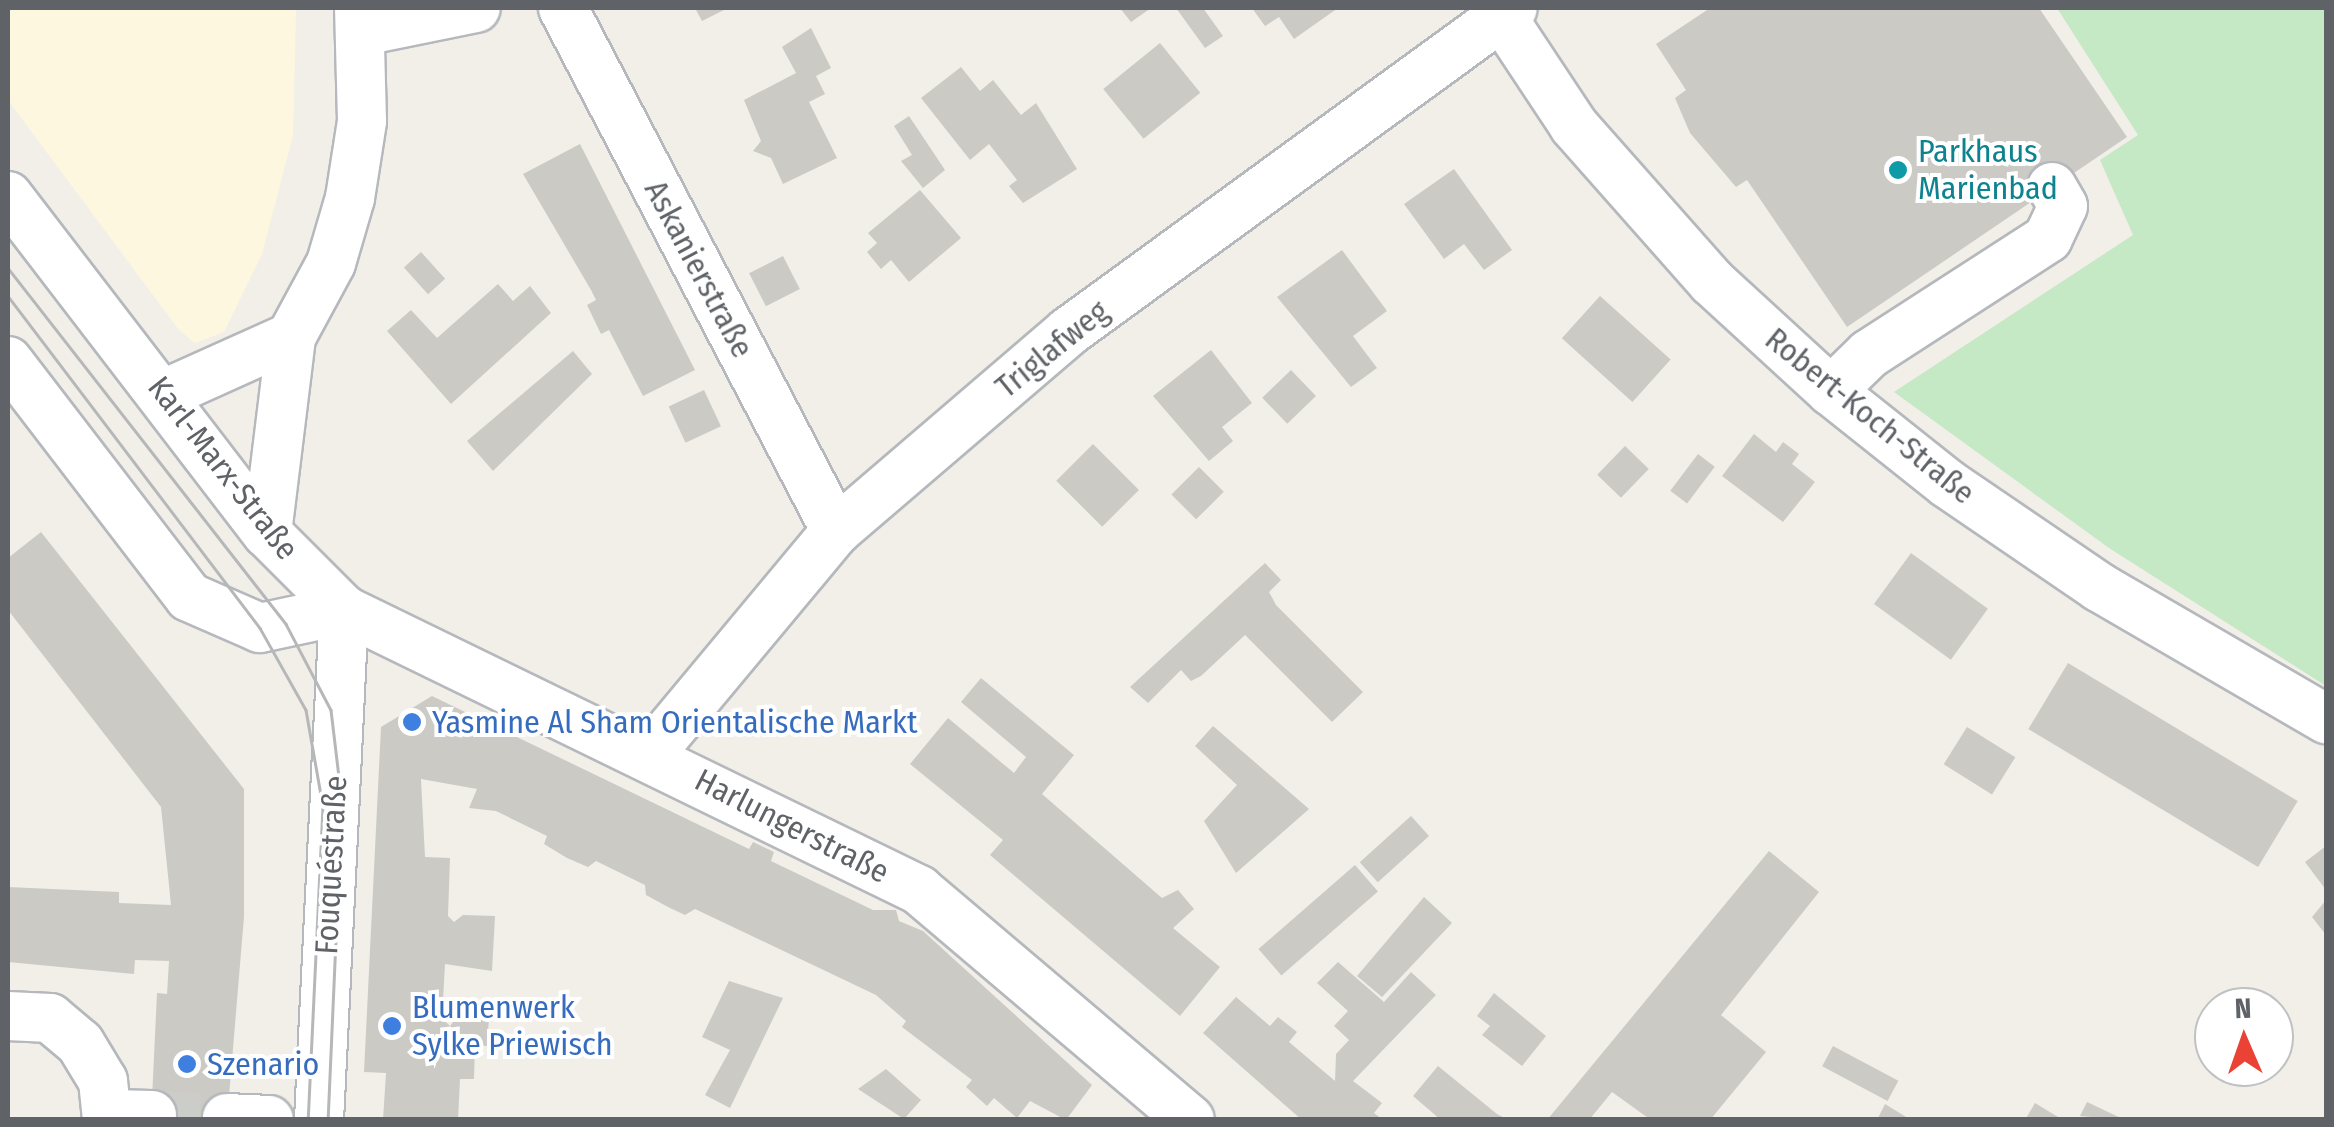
<!DOCTYPE html>
<meta charset="utf-8">
<style>
body{margin:0}
#map{position:relative;width:2334px;height:1127px;overflow:hidden;background:#f1efe8;font-family:"Fira Sans Condensed",sans-serif}
div>[style]{position:absolute}
[style*='--x']{left:calc(var(--x)*1px);top:calc(var(--y)*1px);width:calc(var(--w)*1px);rotate:calc(var(--a)*1deg)}
.commercial>*{inset:0;background:#fef7e0}
.green>*{inset:0;background:#c5e8c5}
.building>*{inset:0;background:#cccac5;transform-origin:0 0}
.minor-tunnel>*{height:48px;margin-top:-24px;transform-origin:0;background:repeating-linear-gradient(90deg,#ccccc8 0 48px,transparent 0 72px)}
.roads{filter:drop-shadow(2px 0 #b5b8bc) drop-shadow(-2px 0 #b5b8bc) drop-shadow(0 2px #b5b8bc) drop-shadow(0 -2px #b5b8bc)}
.minor>*{height:48px;margin:-24px;padding:0 24px;transform-origin:24px;border-radius:24px;background:#fff}
.tram>*{height:2.5px;margin:-1.25px;padding:0 1.25px;transform-origin:1.25px;border-radius:1.25px;background:#b6b7b8}
.dots>*{width:28px;height:28px;translate:-50% -50%;box-sizing:border-box;border:5px solid #fff;border-radius:50%}
span{translate:-50% -50%;white-space:nowrap;text-align:center;line-height:1.15;-webkit-text-stroke:8px #fff;paint-order:stroke}
.culture-label{font-size:32px;color:#0d838f}
.left{translate:0 -50%;text-align:left}
.street-label{font-size:32px;color:#5f6368}
.shop-label{font-size:32px;color:#366cbe}
.frame{position:absolute;inset:0;border:10px solid #5f6368;pointer-events:none}
.north{position:absolute;left:2194px;top:987px;width:100px;height:100px;box-sizing:border-box;background:#fff;border:2px solid #bfc1c3;border-radius:50%;rotate:358deg;font-size:28px;font-weight:700;line-height:40px;text-align:center;color:#5f6368}
.north::after{content:'';display:block;margin:auto;width:35px;height:45px;background:#ea4335;clip-path:polygon(50% 0,100% 100%,50% 72%,0 100%)}
</style>
<div id="map">
<div class="commercial">
<div style="clip-path:polygon(8px 8px,296px 8px,293px 135px,262px 254px,224px 332px,195px 343px,179px 330px,8px 100px)"></div>
</div>
<div class="green">
<div style="clip-path:polygon(2057px 8px,2326px 8px,2326px 686px,2109px 548px,1894px 392px,2133px 235px,2100px 160px,2138px 135px)"></div>
</div>
<div class="building">
<div style="clip-path:polygon(695px 8px,728px 8px,702px 21px)"></div>
<div style="clip-path:polygon(1120px 8px,1151px 8px,1131px 22px)"></div>
<div style="clip-path:polygon(1176px 8px,1203px 8px,1223px 36px,1205px 48px)"></div>
<div style="clip-path:polygon(1252px 8px,1338px 8px,1294px 39px,1279px 17px,1265px 26px)"></div>
<div style="clip-path:polygon(1710px 8px,2039px 8px,2127px 137px,1847px 327px,1747px 180px,1736px 187px,1690px 133px,1675px 98px,1686px 90px,1656px 44px)"></div>
<div style="clip-path:polygon(811px 28px,831px 68px,816px 76px,825px 94px,809px 102px,837px 158px,783px 184px,771px 158px,753px 151px,761px 141px,744px 100px,796px 73px,782px 47px)"></div>
<div style="left:1160px;top:43px;width:64px;height:73px;rotate:51deg"></div>
<div style="clip-path:polygon(961px 67px,980px 91px,993px 80px,1021px 115px,1036px 103px,1077px 169px,1023px 203px,1009px 186px,1017px 180px,989px 144px,970px 160px,921px 98px)"></div>
<div style="clip-path:polygon(909px 116px,945px 170px,923px 188px,901px 161px,912px 155px,894px 126px)"></div>
<div style="clip-path:polygon(580px 144px,695px 370px,643px 396px,609px 330px,601px 334px,587px 305px,596px 300px,591px 290px,523px 174px)"></div>
<div style="clip-path:polygon(1454px 169px,1512px 250px,1484px 270px,1464px 244px,1444px 259px,1404px 204px)"></div>
<div style="clip-path:polygon(920px 190px,961px 238px,909px 282px,891px 260px,881px 269px,867px 252px,877px 243px,868px 233px)"></div>
<div style="clip-path:polygon(1342px 250px,1387px 311px,1353px 336px,1377px 368px,1351px 387px,1277px 297px)"></div>
<div style="left:421px;top:252px;width:36px;height:23px;rotate:48deg"></div>
<div style="left:783px;top:256px;width:37px;height:38px;rotate:63deg"></div>
<div style="clip-path:polygon(498px 284px,513px 301px,530px 286px,551px 313px,451px 404px,387px 331px,411px 310px,437px 338px)"></div>
<div style="left:1600px;top:296px;width:95px;height:57px;rotate:42deg"></div>
<div style="clip-path:polygon(1211px 350px,1252px 403px,1222px 427px,1233px 441px,1209px 461px,1153px 396px)"></div>
<div style="clip-path:polygon(573px 351px,592px 374px,493px 471px,467px 441px)"></div>
<div style="left:1291px;top:370px;width:36px;height:40px;rotate:46deg"></div>
<div style="left:704px;top:390px;width:40px;height:39px;rotate:65deg"></div>
<div style="clip-path:polygon(1754px 434px,1776px 452px,1783px 442px,1799px 454px,1792px 464px,1815px 482px,1783px 522px,1722px 476px)"></div>
<div style="left:1093px;top:444px;width:65px;height:52px;rotate:45deg"></div>
<div style="left:1625px;top:446px;width:33px;height:40px;rotate:44deg"></div>
<div style="left:1698px;top:454px;width:21px;height:46px;rotate:37deg"></div>
<div style="left:1199px;top:467px;width:35px;height:39px;rotate:45deg"></div>
<div style="clip-path:polygon(41px 532px,244px 789px,244px 917px,227px 1120px,151px 1120px,157px 993px,167px 994px,169px 961px,135px 960px,134px 974px,8px 962px,8px 887px,119px 892px,119px 903px,171px 905px,161px 807px,8px 610px,8px 558px)"></div>
<div style="left:1911px;top:553px;width:95px;height:63px;rotate:36deg"></div>
<div style="clip-path:polygon(1265px 563px,1281px 580px,1269px 592px,1276px 605px,1363px 692px,1332px 722px,1245px 635px,1201px 676px,1191px 681px,1181px 670px,1148px 703px,1130px 687px)"></div>
<div style="left:2068px;top:663px;width:268px;height:77px;rotate:31deg"></div>
<div style="clip-path:polygon(981px 678px,1074px 755px,1042px 794px,1162px 898px,1178px 890px,1194px 909px,1173px 928px,1220px 967px,1180px 1016px,990px 855px,1003px 840px,910px 764px,948px 718px,1014px 773px,1026px 757px,961px 702px)"></div>
<div style="clip-path:polygon(432px 696px,749px 849px,753px 842px,774px 852px,771px 861px,873px 910px,896px 910px,899px 921px,923px 931px,1092px 1085px,1066px 1120px,1030px 1101px,1017px 1118px,994px 1098px,987px 1106px,966px 1087px,972px 1080px,902px 1027px,906px 1021px,876px 995px,695px 909px,685px 915px,668px 907px,646px 895px,645px 885px,596px 861px,588px 867px,567px 858px,544px 844px,547px 836px,496px 811px,469px 808px,477px 789px,421px 779px,425px 857px,450px 858px,448px 916px,454px 922px,463px 915px,495px 916px,492px 971px,445px 964px,442px 1018px,450px 1026px,457px 1017px,489px 1018px,487px 1046px,475px 1045px,474px 1079px,460px 1079px,458px 1120px,383px 1120px,386px 1073px,364px 1072px,381px 727px)"></div>
<div style="clip-path:polygon(1213px 726px,1309px 809px,1236px 873px,1204px 821px,1237px 785px,1195px 746px)"></div>
<div style="left:1967px;top:727px;width:57px;height:44px;rotate:32deg"></div>
<div style="left:1411px;top:816px;width:27px;height:69px;rotate:48deg"></div>
<div style="clip-path:polygon(2326px 846px,2326px 890px,2305px 862px)"></div>
<div style="clip-path:polygon(1769px 851px,1819px 892px,1721px 1015px,1766px 1052px,1710px 1120px,1651px 1120px,1612px 1092px,1589px 1120px,1547px 1120px)"></div>
<div style="left:1355px;top:865px;width:35px;height:128px;rotate:49deg"></div>
<div style="clip-path:polygon(1424px 897px,1452px 923px,1382px 997px,1357px 976px)"></div>
<div style="clip-path:polygon(2326px 900px,2326px 935px,2312px 917px)"></div>
<div style="clip-path:polygon(1338px 962px,1384px 1002px,1411px 972px,1436px 995px,1353px 1081px,1382px 1103px,1374px 1113px,1383px 1120px,1302px 1120px,1203px 1033px,1236px 997px,1270px 1026px,1278px 1017px,1297px 1032px,1289px 1042px,1335px 1081px,1336px 1054px,1349px 1040px,1334px 1026px,1348px 1011px,1317px 983px)"></div>
<div style="clip-path:polygon(729px 981px,783px 998px,730px 1108px,705px 1095px,730px 1050px,702px 1037px)"></div>
<div style="clip-path:polygon(1494px 993px,1546px 1036px,1522px 1066px,1482px 1035px,1490px 1026px,1477px 1016px)"></div>
<div style="left:1833px;top:1046px;width:74px;height:23px;rotate:28deg"></div>
<div style="clip-path:polygon(1438px 1066px,1497px 1114px,1508px 1120px,1441px 1120px,1413px 1096px)"></div>
<div style="clip-path:polygon(886px 1069px,921px 1100px,904px 1119px,858px 1089px)"></div>
<div style="clip-path:polygon(2087px 1102px,2125px 1120px,2080px 1116px)"></div>
<div style="clip-path:polygon(2035px 1103px,2063px 1120px,2025px 1120px)"></div>
<div style="clip-path:polygon(1885px 1104px,1911px 1120px,1877px 1120px)"></div>
</div>
<div class="minor-tunnel">
<div style="--x:152;--y:1115;--w:75;--a:2.3"></div>
</div>
<div class="roads">
<div class="minor">
<div style="--x:563;--y:8;--w:590;--a:62.44"></div>
<div style="--x:1496;--y:8;--w:141;--a:56.5"></div>
<div style="--x:1574;--y:126;--w:208;--a:48.5"></div>
<div style="--x:1712;--y:282;--w:161;--a:42.5"></div>
<div style="--x:1831;--y:391;--w:149;--a:38.5"></div>
<div style="--x:1948;--y:484;--w:183;--a:34.3"></div>
<div style="--x:2099;--y:587;--w:263;--a:30.2"></div>
<div style="--x:363;--y:31;--w:115;--a:-11.5"></div>
<div style="--x:8;--y:196;--w:425;--a:52.5"></div>
<div style="--x:267;--y:533;--w:109;--a:45"></div>
<div style="--x:344;--y:610;--w:640;--a:25.96"></div>
<div style="--x:919;--y:890;--w:355;--a:40.3"></div>
<div style="--x:8;--y:361;--w:297;--a:52.5"></div>
<div style="--x:189;--y:597;--w:77;--a:23.6"></div>
<div style="--x:260;--y:628;--w:86;--a:-12.1"></div>
<div style="--x:1831;--y:391;--w:53;--a:-44.2"></div>
<div style="--x:1869;--y:354;--w:213;--a:-32.9"></div>
<div style="--x:2048;--y:238;--w:35;--a:-65"></div>
<div style="--x:2063;--y:206;--w:22;--a:-120"></div>
<div style="--x:162;--y:395;--w:141;--a:-24.2"></div>
<div style="--x:267;--y:533;--w:197;--a:-83"></div>
<div style="--x:291;--y:337;--w:84;--a:-61.6"></div>
<div style="--x:331;--y:263;--w:68;--a:-73.7"></div>
<div style="--x:350;--y:198;--w:78;--a:-81.1"></div>
<div style="--x:362;--y:121;--w:113;--a:-91.5"></div>
<div style="--x:650;--y:754;--w:290;--a:-50.2"></div>
<div style="--x:836;--y:531;--w:306;--a:-40.6"></div>
<div style="--x:1068;--y:332;--w:550;--a:-36.06"></div>
<div style="--x:8;--y:1016;--w:42;--a:2.7"></div>
<div style="--x:50;--y:1018;--w:39;--a:40"></div>
<div style="--x:80;--y:1043;--w:44;--a:58.8"></div>
<div style="--x:103;--y:1081;--w:39;--a:84"></div>
<div style="--x:109;--y:1114;--w:43;--a:1.3"></div>
<div style="--x:227;--y:1118;--w:42;--a:2.7"></div>
<div style="--x:319;--y:1120;--w:511;--a:-87.19"></div>
</div>
</div>
<div class="tram">
<div style="--x:8;--y:268;--w:452;--a:52"></div>
<div style="--x:286;--y:624;--w:97;--a:62.4"></div>
<div style="--x:331;--y:710;--w:93;--a:83.2"></div>
<div style="--x:342;--y:802;--w:318;--a:92.5"></div>
<div style="--x:8;--y:296;--w:417;--a:52.8"></div>
<div style="--x:260;--y:628;--w:94;--a:60.7"></div>
<div style="--x:306;--y:710;--w:97;--a:80"></div>
<div style="--x:323;--y:806;--w:314;--a:92.7"></div>
</div>
<div class="dots">
<div style="left:1898px;top:170px;background:#0f9aa8"></div>
<div style="left:412px;top:722px;background:#3f7fe0"></div>
<div style="left:392px;top:1026px;background:#3f7fe0"></div>
<div style="left:187px;top:1064px;background:#3f7fe0"></div>
</div>
<div class="culture-label">
<span class="left" style="left:1918px;top:170px">Parkhaus<br>Marienbad</span>
</div>
<div class="street-label">
<span style="left:699px;top:269px;rotate:62deg">Askanierstraße</span>
<span style="left:1052px;top:349px;rotate:-39deg">Triglafweg</span>
<span style="left:1870px;top:416px;rotate:39deg">Robert-Koch-Straße</span>
<span style="left:223px;top:468px;rotate:52deg">Karl-Marx-Straße</span>
<span style="left:792px;top:826px;rotate:27deg">Harlungerstraße</span>
<span style="left:331px;top:865px;rotate:-87deg">Fouquéstraße</span>
</div>
<div class="shop-label">
<span class="left" style="left:432px;top:722px">Yasmine Al Sham Orientalische Markt</span>
<span class="left" style="left:412px;top:1026px">Blumenwerk<br>Sylke Priewisch</span>
<span class="left" style="left:207px;top:1064px">Szenario</span>
</div>
<div class="frame"></div>
<div class="north">N</div>
</div>
